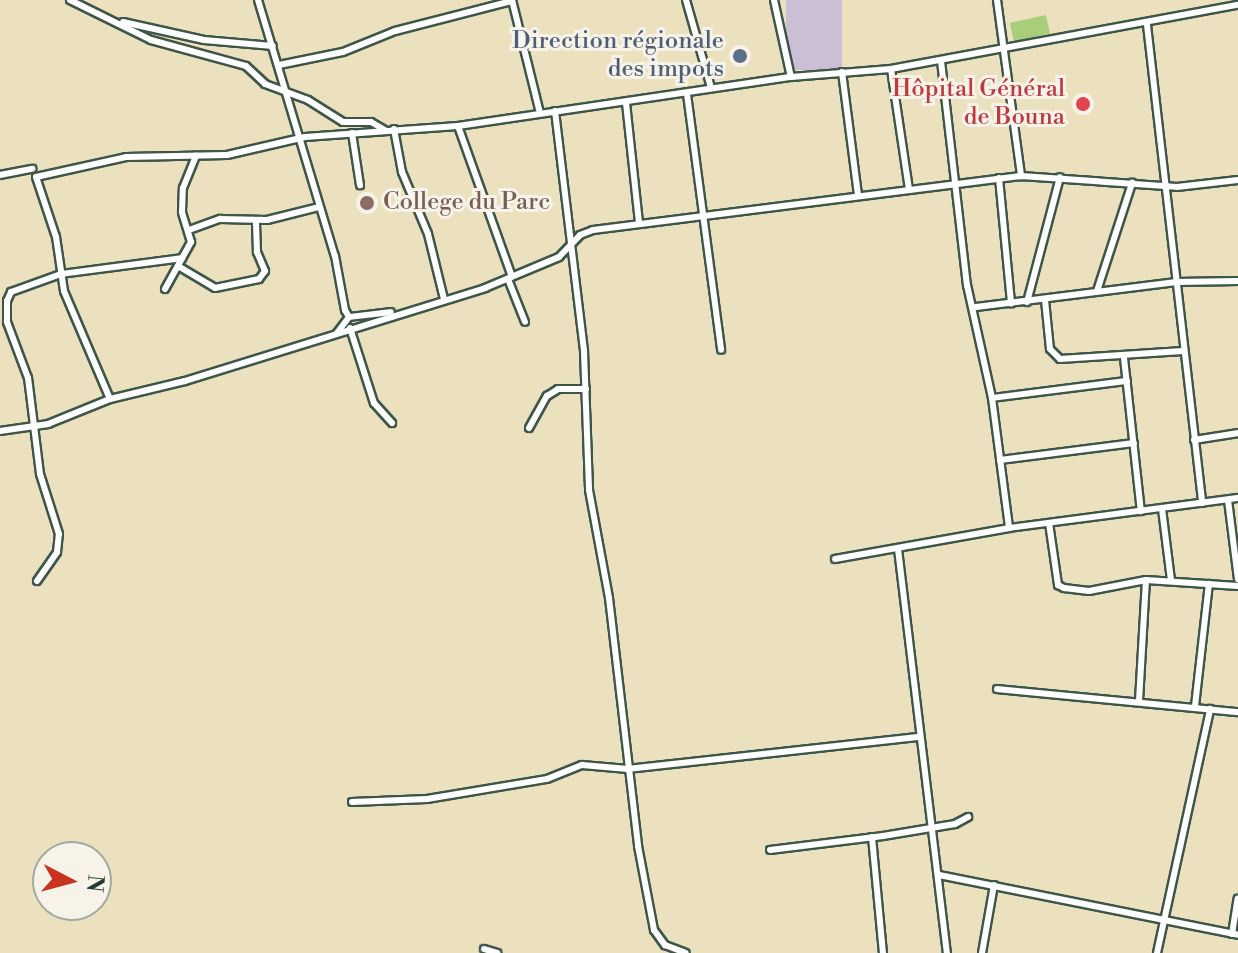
<!DOCTYPE html>
<meta charset="utf-8">
<style>
body{margin:0}
#map{position:relative;width:1238px;height:953px;overflow:hidden;background:#ece1bf;font-family:"Libre Bodoni",serif}
div>[style]{position:absolute}
[style*='--x']{left:calc(var(--x)*1px);top:calc(var(--y)*1px);width:calc(var(--w)*1px);rotate:calc(var(--a)*1deg)}
.industrial>*{inset:0;background:#cbbfd5;transform-origin:0 0}
.green>*{inset:0;background:#a8ce79;transform-origin:0 0}
.roads{filter:drop-shadow(2px 0 #3e5649) drop-shadow(-2px 0 #3e5649) drop-shadow(0 2px #3e5649) drop-shadow(0 -2px #3e5649)}
.minor>*{height:6px;margin:-3px;padding:0 3px;transform-origin:3px;border-radius:3px;background:#fff}
.dots>*{width:22px;height:22px;translate:-50% -50%;box-sizing:border-box;border:4px solid #f7f3e8;border-radius:50%}
span{translate:-50% -50%;white-space:nowrap;text-align:center;line-height:1.15;-webkit-text-stroke:6px #f7f3e8;paint-order:stroke}
.service-label{font-size:24px;color:#4e5e75}
.right{translate:-100% -50%;text-align:right}
.health-label{font-size:24px;color:#be3a42}
.education-label{font-size:24px;color:#785e54}
.left{translate:0 -50%;text-align:left}
.north{position:absolute;left:32px;top:841px;width:80px;height:80px;box-sizing:border-box;background:#f7f3e8;border:2px solid #a1aaa0;border-radius:50%;rotate:96deg;font-size:22px;font-weight:700;line-height:32px;text-align:center;color:#1f3d34}
.north::after{content:'';display:block;margin:auto;width:28px;height:36px;background:#c8321e;clip-path:polygon(50% 0,100% 100%,50% 72%,0 100%)}
</style>
<div id="map">
<div class="industrial">
<div style="left:786px;top:0;width:56px;height:70px"></div>
</div>
<div class="green">
<div style="left:1046px;top:15px;width:19px;height:37px;rotate:78deg"></div>
</div>
<div class="roads">
<div class="minor">
<div style="--x:70;--y:0;--w:90;--a:26.3"></div>
<div style="--x:151;--y:40;--w:98;--a:15.3"></div>
<div style="--x:246;--y:66;--w:26;--a:43"></div>
<div style="--x:265;--y:84;--w:46;--a:20.4"></div>
<div style="--x:308;--y:100;--w:41;--a:32.2"></div>
<div style="--x:343;--y:122;--w:28;--a:0"></div>
<div style="--x:371;--y:122;--w:16;--a:30"></div>
<div style="--x:258;--y:0;--w:267;--a:73.3"></div>
<div style="--x:335;--y:256;--w:55;--a:79.5"></div>
<div style="--x:345;--y:310;--w:8;--a:60"></div>
<div style="--x:349;--y:317;--w:42;--a:-6.8"></div>
<div style="--x:512;--y:0;--w:116;--a:76.1"></div>
<div style="--x:686;--y:0;--w:91;--a:74.1"></div>
<div style="--x:774;--y:0;--w:79;--a:77.6"></div>
<div style="--x:997;--y:0;--w:178;--a:82.2"></div>
<div style="--x:123;--y:22;--w:83;--a:12.5"></div>
<div style="--x:204;--y:40;--w:69;--a:5"></div>
<div style="--x:1147;--y:25;--w:481;--a:83.4"></div>
<div style="--x:941;--y:61;--w:226;--a:83.4"></div>
<div style="--x:967;--y:285;--w:116;--a:77.5"></div>
<div style="--x:992;--y:398;--w:131;--a:82.5"></div>
<div style="--x:1009;--y:528;--w:231;--a:-7.5"></div>
<div style="--x:279;--y:65;--w:65;--a:-11.5"></div>
<div style="--x:343;--y:52;--w:56;--a:-22"></div>
<div style="--x:395;--y:31;--w:121;--a:-14.4"></div>
<div style="--x:891;--y:69;--w:121;--a:81.5"></div>
<div style="--x:842;--y:72;--w:124;--a:82.6"></div>
<div style="--x:687;--y:94;--w:258;--a:82.4"></div>
<div style="--x:626;--y:103;--w:121;--a:83.8"></div>
<div style="--x:555;--y:111;--w:243;--a:83.1"></div>
<div style="--x:584;--y:352;--w:138;--a:87.9"></div>
<div style="--x:589;--y:490;--w:110;--a:79.5"></div>
<div style="--x:609;--y:598;--w:250;--a:83.3"></div>
<div style="--x:638;--y:846;--w:86;--a:79.2"></div>
<div style="--x:654;--y:930;--w:19;--a:54"></div>
<div style="--x:665;--y:945;--w:22;--a:21"></div>
<div style="--x:458;--y:126;--w:160;--a:70.3"></div>
<div style="--x:394;--y:129;--w:44;--a:79.5"></div>
<div style="--x:402;--y:172;--w:67;--a:67.2"></div>
<div style="--x:428;--y:234;--w:67;--a:76.2"></div>
<div style="--x:352;--y:133;--w:53;--a:81.3"></div>
<div style="--x:0;--y:175;--w:33;--a:-11"></div>
<div style="--x:999;--y:178;--w:126;--a:84.5"></div>
<div style="--x:189;--y:230;--w:33;--a:-20"></div>
<div style="--x:220;--y:219;--w:47;--a:1.2"></div>
<div style="--x:267;--y:220;--w:54;--a:-14"></div>
<div style="--x:178;--y:266;--w:43;--a:30.7"></div>
<div style="--x:215;--y:288;--w:45;--a:-11.6"></div>
<div style="--x:259;--y:279;--w:10;--a:-53"></div>
<div style="--x:265;--y:271;--w:21;--a:-113"></div>
<div style="--x:257;--y:252;--w:32;--a:-92"></div>
<div style="--x:508;--y:279;--w:46;--a:68.4"></div>
<div style="--x:165;--y:289;--w:54;--a:-61"></div>
<div style="--x:191;--y:242;--w:31;--a:-107"></div>
<div style="--x:182;--y:212;--w:24;--a:-88"></div>
<div style="--x:183;--y:188;--w:35;--a:-68"></div>
<div style="--x:1097;--y:291;--w:114;--a:-72"></div>
<div style="--x:1045;--y:300;--w:49;--a:84.2"></div>
<div style="--x:1050;--y:349;--w:14;--a:45"></div>
<div style="--x:1060;--y:359;--w:123;--a:-3.7"></div>
<div style="--x:1027;--y:302;--w:129;--a:-75.2"></div>
<div style="--x:976;--y:307;--w:202;--a:-7.1"></div>
<div style="--x:1176;--y:282;--w:62;--a:-0.9"></div>
<div style="--x:350;--y:328;--w:79;--a:72.3"></div>
<div style="--x:374;--y:403;--w:27;--a:48"></div>
<div style="--x:337;--y:333;--w:20;--a:-53"></div>
<div style="--x:1124;--y:358;--w:154;--a:83.7"></div>
<div style="--x:992;--y:398;--w:136;--a:-7.2"></div>
<div style="--x:110;--y:399;--w:117;--a:-113.1"></div>
<div style="--x:64;--y:291;--w:55;--a:-98.4"></div>
<div style="--x:56;--y:237;--w:63;--a:-108.4"></div>
<div style="--x:36;--y:177;--w:92;--a:-12.5"></div>
<div style="--x:126;--y:157;--w:101;--a:-1.1"></div>
<div style="--x:227;--y:155;--w:80;--a:-13"></div>
<div style="--x:305;--y:137;--w:153;--a:-4.1"></div>
<div style="--x:458;--y:126;--w:337;--a:-8.4"></div>
<div style="--x:791;--y:77;--w:100;--a:-4.6"></div>
<div style="--x:891;--y:69;--w:353;--a:-10.5"></div>
<div style="--x:529;--y:428;--w:37;--a:-61"></div>
<div style="--x:547;--y:396;--w:13;--a:-32"></div>
<div style="--x:558;--y:389;--w:28;--a:0"></div>
<div style="--x:0;--y:431;--w:49;--a:-8.3"></div>
<div style="--x:48;--y:424;--w:67;--a:-22"></div>
<div style="--x:110;--y:399;--w:77;--a:-13.5"></div>
<div style="--x:185;--y:381;--w:314;--a:-17.2"></div>
<div style="--x:485;--y:288;--w:80;--a:-22.7"></div>
<div style="--x:559;--y:257;--w:30;--a:-46"></div>
<div style="--x:580;--y:235;--w:14;--a:-21"></div>
<div style="--x:593;--y:230;--w:431;--a:-7.2"></div>
<div style="--x:1021;--y:176;--w:156;--a:4"></div>
<div style="--x:1177;--y:187;--w:61;--a:-6.5"></div>
<div style="--x:1194;--y:440;--w:45;--a:-9"></div>
<div style="--x:1000;--y:460;--w:135;--a:-7.2"></div>
<div style="--x:1228;--y:500;--w:80;--a:82.8"></div>
<div style="--x:1162;--y:509;--w:72;--a:82.8"></div>
<div style="--x:1049;--y:523;--w:63;--a:81.7"></div>
<div style="--x:1058;--y:585;--w:7;--a:27"></div>
<div style="--x:1064;--y:588;--w:25;--a:7"></div>
<div style="--x:1089;--y:591;--w:58;--a:-10.9"></div>
<div style="--x:1146;--y:580;--w:92;--a:3.7"></div>
<div style="--x:898;--y:549;--w:407;--a:83.1"></div>
<div style="--x:835;--y:559;--w:177;--a:-10.1"></div>
<div style="--x:37;--y:581;--w:35;--a:-55"></div>
<div style="--x:57;--y:552;--w:18;--a:-84"></div>
<div style="--x:59;--y:534;--w:63;--a:-107.6"></div>
<div style="--x:40;--y:474;--w:97;--a:-97.1"></div>
<div style="--x:28;--y:378;--w:60;--a:-110.6"></div>
<div style="--x:7;--y:322;--w:21;--a:-90"></div>
<div style="--x:7;--y:301;--w:10;--a:-66"></div>
<div style="--x:11;--y:292;--w:53;--a:-19.8"></div>
<div style="--x:61;--y:274;--w:122;--a:-7.5"></div>
<div style="--x:997;--y:689;--w:242;--a:5.5"></div>
<div style="--x:1139;--y:701;--w:121;--a:-86.7"></div>
<div style="--x:1195;--y:706;--w:123;--a:-83.5"></div>
<div style="--x:352;--y:802;--w:75;--a:-2.3"></div>
<div style="--x:427;--y:799;--w:122;--a:-9.5"></div>
<div style="--x:547;--y:779;--w:38;--a:-22"></div>
<div style="--x:582;--y:765;--w:46;--a:5"></div>
<div style="--x:628;--y:769;--w:293;--a:-6.3"></div>
<div style="--x:872;--y:837;--w:117;--a:84.6"></div>
<div style="--x:770;--y:850;--w:114;--a:-7.1"></div>
<div style="--x:883;--y:836;--w:73;--a:-9.5"></div>
<div style="--x:955;--y:824;--w:15;--a:-28"></div>
<div style="--x:939;--y:875;--w:305;--a:11.3"></div>
<div style="--x:1232;--y:934;--w:36;--a:-81"></div>
<div style="--x:484;--y:949;--w:14;--a:17"></div>
<div style="--x:982;--y:953;--w:69;--a:-80"></div>
<div style="--x:1157;--y:953;--w:250;--a:-77.7"></div>
</div>
</div>
<div class="dots">
<div style="left:740px;top:56px;background:#5c6f8a"></div>
<div style="left:1083px;top:104px;background:#e0444e"></div>
<div style="left:367px;top:203px;background:#8d6e63"></div>
</div>
<div class="service-label">
<span class="right" style="left:724px;top:56px">Direction régionale<br>des impots</span>
</div>
<div class="health-label">
<span class="right" style="left:1065px;top:104px">Hôpital Général<br>de Bouna</span>
</div>
<div class="education-label">
<span class="left" style="left:383px;top:203px">College du Parc</span>
</div>
<div class="north">N</div>
</div>
